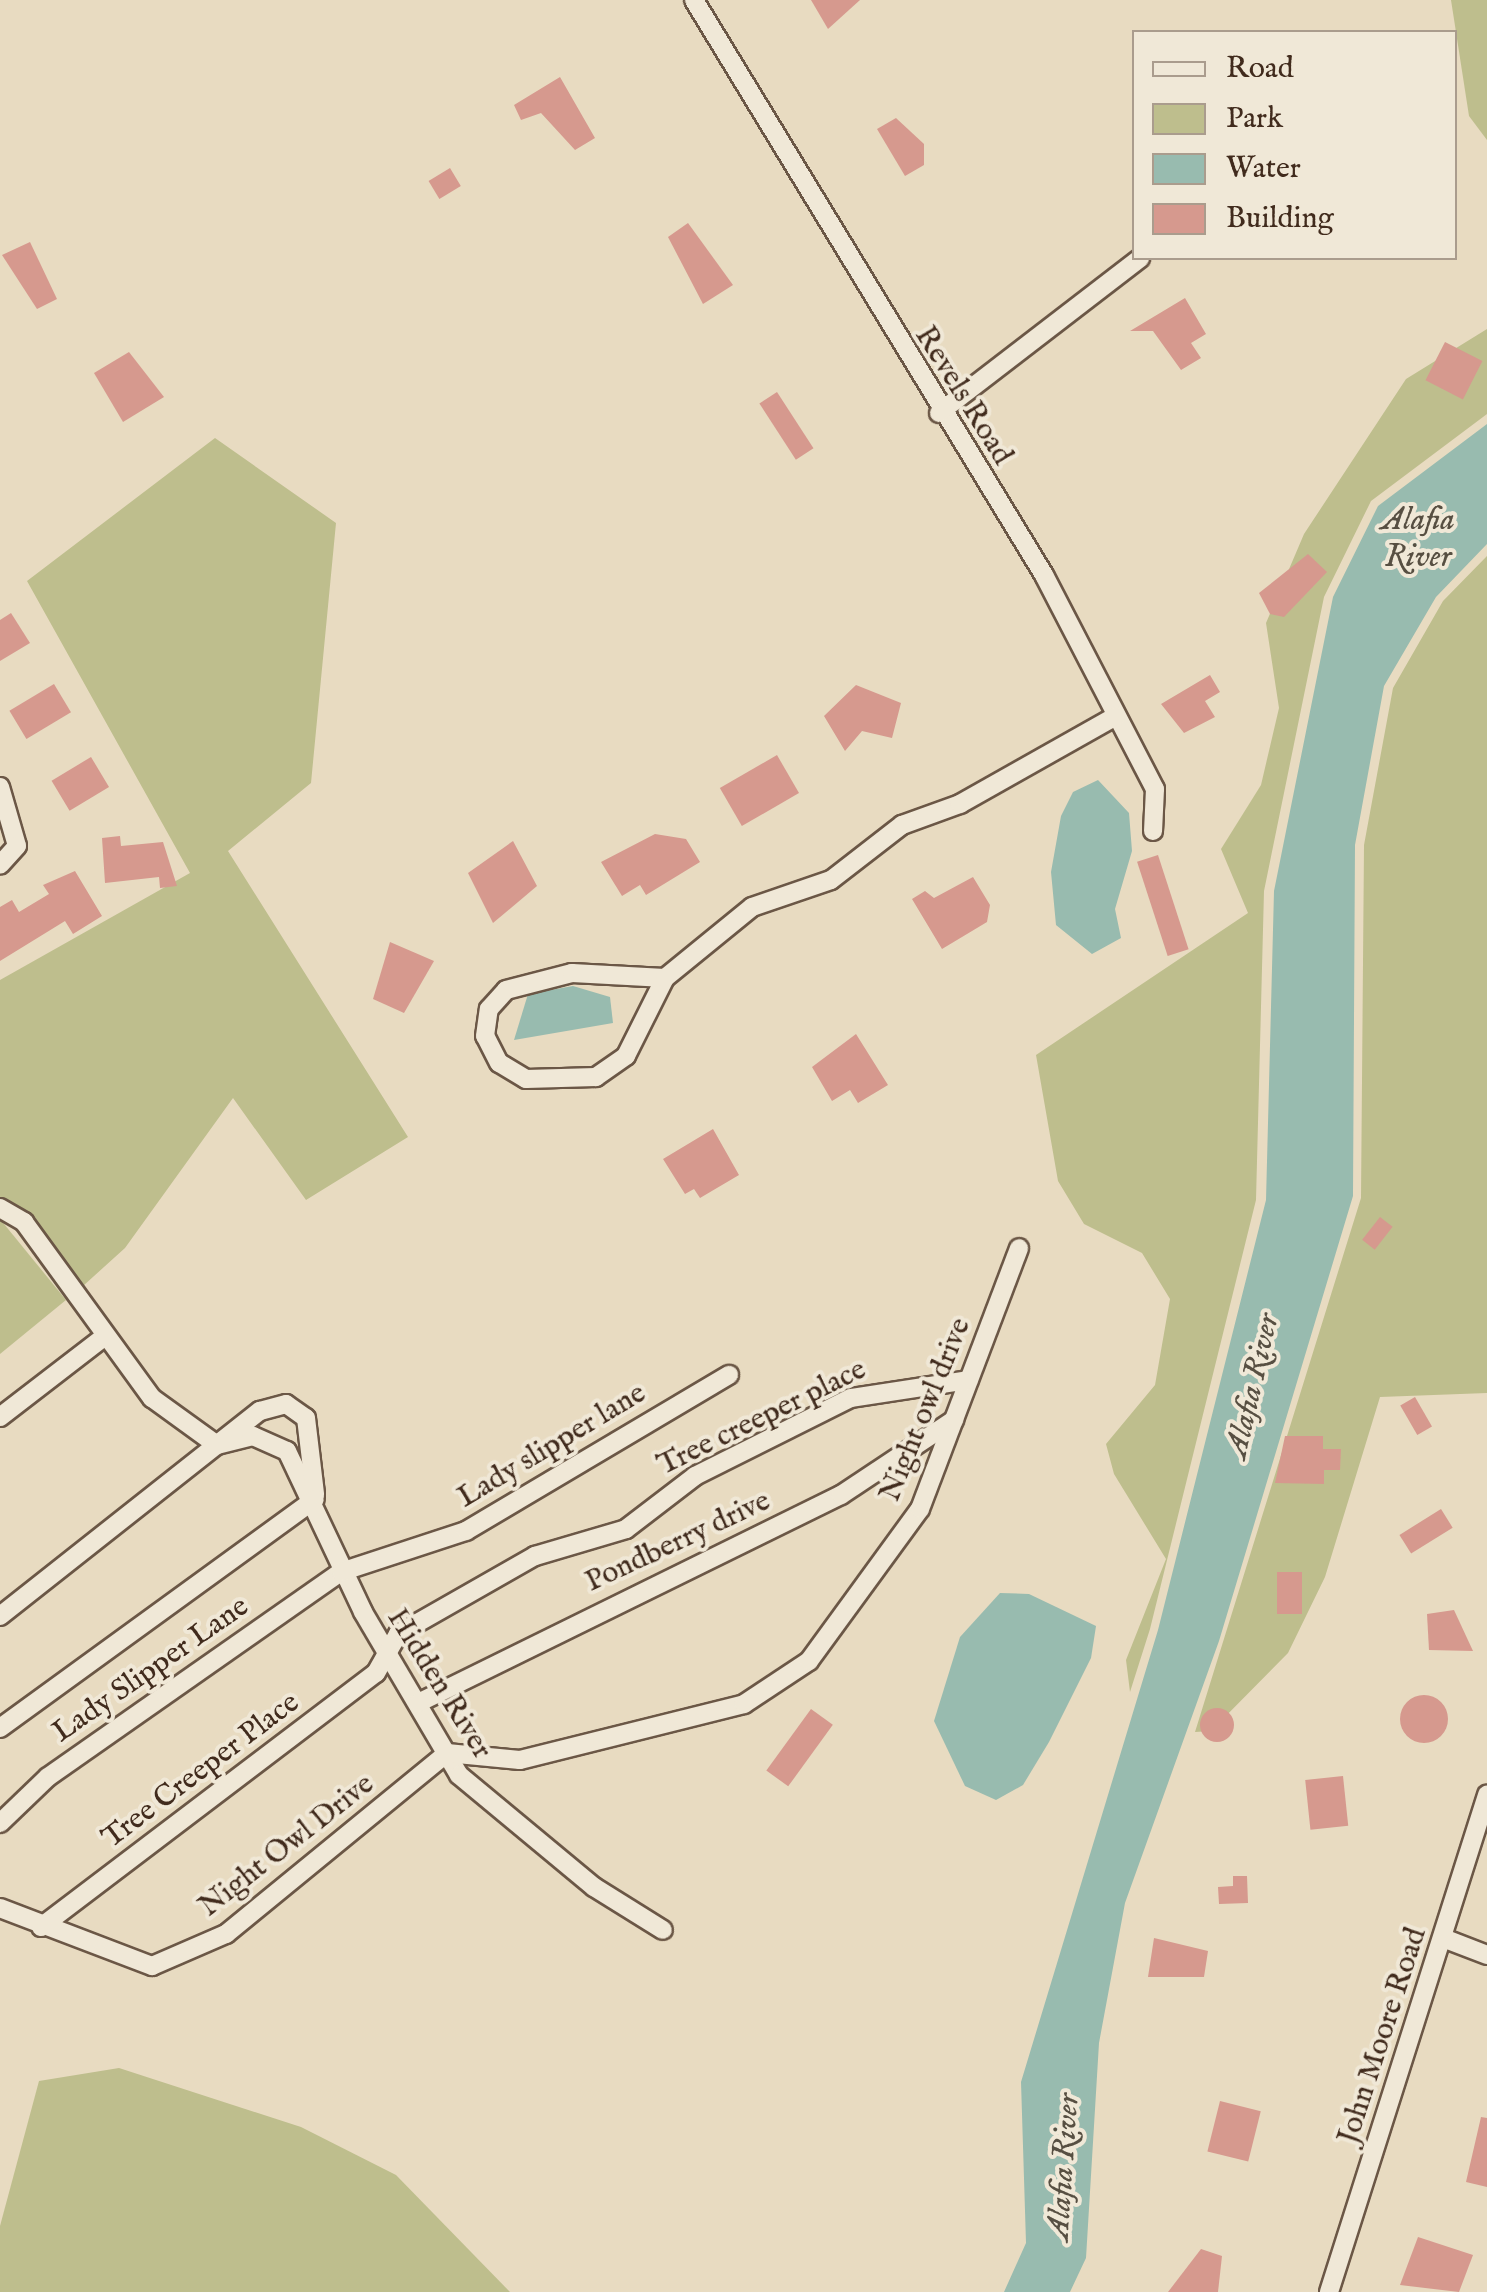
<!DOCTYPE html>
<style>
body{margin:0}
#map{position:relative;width:1487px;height:2292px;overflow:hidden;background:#e8dbc1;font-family:"IM FELL English",serif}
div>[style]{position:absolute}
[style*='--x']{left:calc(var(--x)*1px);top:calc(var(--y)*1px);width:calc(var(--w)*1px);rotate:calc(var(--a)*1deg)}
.green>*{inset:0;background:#bebe8d}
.water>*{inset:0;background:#98bbaf}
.building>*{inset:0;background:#d6998e;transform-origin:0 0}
.round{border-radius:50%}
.roads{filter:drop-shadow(2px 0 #6b5746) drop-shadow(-2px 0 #6b5746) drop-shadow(0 2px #6b5746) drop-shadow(0 -2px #6b5746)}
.minor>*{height:18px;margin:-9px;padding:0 9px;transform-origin:9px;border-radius:9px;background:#f0e8d7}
span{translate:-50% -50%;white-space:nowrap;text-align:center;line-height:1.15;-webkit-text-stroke:8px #f0e8d7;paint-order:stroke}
.street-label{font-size:30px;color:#412b1d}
.water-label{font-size:32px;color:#574f42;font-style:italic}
.legend{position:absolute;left:1132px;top:30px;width:325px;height:230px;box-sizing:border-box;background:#f0e8d7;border:2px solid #aa9c8d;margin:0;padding:12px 18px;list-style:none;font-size:30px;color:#412b1d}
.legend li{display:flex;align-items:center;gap:20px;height:50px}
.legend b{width:50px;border:2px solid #aa9c8d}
</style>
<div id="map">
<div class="green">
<div style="clip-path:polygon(1451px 0,1487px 0,1487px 140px,1469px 116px)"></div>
<div style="clip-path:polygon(1487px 329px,1487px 414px,1371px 501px,1324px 597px,1264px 891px,1256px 1200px,1150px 1629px,1130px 1692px,1126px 1660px,1166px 1559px,1114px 1474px,1106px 1444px,1155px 1385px,1170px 1299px,1142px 1253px,1084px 1224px,1058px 1181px,1036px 1055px,1248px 913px,1221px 849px,1261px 785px,1279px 708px,1266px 623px,1304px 534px,1406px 379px)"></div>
<div style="clip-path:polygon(215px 438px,336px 523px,311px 783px,228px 851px,408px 1137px,306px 1200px,233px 1098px,125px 1248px,83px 1286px,33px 1216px,0 1198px,0 980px,190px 873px,27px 581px)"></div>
<div style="clip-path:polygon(1487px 556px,1487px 1393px,1380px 1397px,1325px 1577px,1288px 1653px,1211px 1731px,1195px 1732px,1361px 1198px,1364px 845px,1393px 688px,1443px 601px)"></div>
<div style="clip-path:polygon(0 1219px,66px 1300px,0 1354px)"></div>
<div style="clip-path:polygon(119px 2068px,301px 2127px,396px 2175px,510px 2292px,0 2292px,0 2226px,39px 2081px)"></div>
</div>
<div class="water">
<div style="clip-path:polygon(1487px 424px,1487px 544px,1436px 597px,1384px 686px,1355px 845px,1353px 1196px,1219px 1641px,1125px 1903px,1099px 2043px,1086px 2258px,1070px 2292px,1004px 2292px,1026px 2243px,1021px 2082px,1158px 1630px,1266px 1200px,1274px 891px,1333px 597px,1378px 506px)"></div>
<div style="clip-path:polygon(1098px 780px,1129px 813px,1132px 851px,1115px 909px,1121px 938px,1092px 954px,1056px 925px,1051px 872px,1061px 816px,1073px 792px)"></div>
<div style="clip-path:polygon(573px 986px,610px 997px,613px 1023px,514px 1040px,528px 994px)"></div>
<div style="clip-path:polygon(1000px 1593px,1029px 1594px,1096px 1626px,1091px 1658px,1049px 1742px,1023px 1785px,996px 1800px,965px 1786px,934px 1721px,960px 1637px)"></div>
</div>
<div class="building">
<div style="clip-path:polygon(811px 0,860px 0,828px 29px)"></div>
<div style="clip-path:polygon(560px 77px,595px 138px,575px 150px,541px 113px,521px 120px,514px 105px)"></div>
<div style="clip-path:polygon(896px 118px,924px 144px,924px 165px,905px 176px,877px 129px)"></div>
<div style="left:450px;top:168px;width:21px;height:25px;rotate:59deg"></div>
<div style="clip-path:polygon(688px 223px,733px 285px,703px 304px,668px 237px)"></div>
<div style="clip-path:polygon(30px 242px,57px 299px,37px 309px,2px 255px)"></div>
<div style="clip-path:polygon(1185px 298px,1206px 334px,1191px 343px,1201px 358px,1181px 370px,1153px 331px,1130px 331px)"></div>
<div style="left:1445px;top:342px;width:42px;height:43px;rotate:27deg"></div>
<div style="clip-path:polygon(129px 352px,164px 397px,123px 422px,94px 373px)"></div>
<div style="left:777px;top:392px;width:67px;height:21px;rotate:57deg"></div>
<div style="clip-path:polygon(1308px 554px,1327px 572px,1284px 617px,1270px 614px,1259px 593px)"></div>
<div style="clip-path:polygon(11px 613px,30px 643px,0 661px,0 620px)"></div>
<div style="clip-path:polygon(1210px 675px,1220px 692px,1205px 701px,1215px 717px,1184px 733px,1161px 704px)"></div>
<div style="left:54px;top:684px;width:33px;height:52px;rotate:59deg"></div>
<div style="clip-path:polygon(856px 685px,901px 703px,892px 738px,862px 731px,845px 751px,824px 716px)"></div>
<div style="left:777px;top:755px;width:44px;height:66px;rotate:60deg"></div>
<div style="left:91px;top:757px;width:35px;height:46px;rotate:59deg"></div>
<div style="clip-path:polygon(655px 834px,686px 839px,700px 862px,646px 895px,640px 885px,622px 896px,601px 862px)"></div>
<div style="clip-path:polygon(120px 836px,121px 846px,163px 842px,177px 886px,160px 888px,159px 877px,105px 883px,102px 838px)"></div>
<div style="clip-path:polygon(513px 841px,537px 886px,493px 923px,468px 873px)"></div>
<div style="left:1158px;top:855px;width:99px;height:22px;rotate:72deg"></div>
<div style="clip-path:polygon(75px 871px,102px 916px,73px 934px,65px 921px,0 961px,0 907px,12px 900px,19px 912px,49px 894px,43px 885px)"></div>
<div style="clip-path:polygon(973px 877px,990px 905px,987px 922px,942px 949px,912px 899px,925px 891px,934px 898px)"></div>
<div style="clip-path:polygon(390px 942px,434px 961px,404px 1013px,373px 999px)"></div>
<div style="clip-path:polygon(856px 1034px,888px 1085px,858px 1103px,850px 1090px,832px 1101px,812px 1067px)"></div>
<div style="clip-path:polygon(713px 1129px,739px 1175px,700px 1198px,694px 1189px,685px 1194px,663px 1159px)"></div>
<div style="left:1380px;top:1217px;width:16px;height:29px;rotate:38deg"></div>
<div style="left:1415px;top:1397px;width:34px;height:17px;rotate:60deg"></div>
<div style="clip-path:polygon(1285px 1436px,1323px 1436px,1323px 1449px,1341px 1449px,1340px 1470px,1324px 1470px,1324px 1484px,1275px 1483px)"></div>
<div style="left:1441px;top:1509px;width:22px;height:49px;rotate:58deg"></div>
<div style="left:1277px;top:1572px;width:25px;height:42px"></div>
<div style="clip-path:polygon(1454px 1610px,1473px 1651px,1429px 1650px,1427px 1614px)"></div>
<div class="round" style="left:1400px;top:1695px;width:48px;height:48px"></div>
<div class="round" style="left:1200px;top:1708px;width:34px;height:34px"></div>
<div style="left:811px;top:1709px;width:27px;height:76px;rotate:36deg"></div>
<div style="left:1343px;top:1776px;width:50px;height:38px;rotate:84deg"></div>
<div style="clip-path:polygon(1233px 1876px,1247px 1876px,1248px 1903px,1219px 1904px,1218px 1887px,1233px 1886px)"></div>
<div style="clip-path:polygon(1154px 1938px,1208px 1951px,1204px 1977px,1148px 1977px)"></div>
<div style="left:1220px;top:2101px;width:42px;height:52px;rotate:14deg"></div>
<div style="clip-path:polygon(1481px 2117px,1487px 2118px,1487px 2187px,1466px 2182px)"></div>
<div style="clip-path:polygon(1418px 2237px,1473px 2255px,1459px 2292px,1400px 2285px)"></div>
<div style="clip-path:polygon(1201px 2249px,1222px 2256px,1218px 2292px,1168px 2292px)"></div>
</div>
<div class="roads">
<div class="minor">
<div style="--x:694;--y:0;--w:673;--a:58.67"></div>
<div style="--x:1044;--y:575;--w:241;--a:62.6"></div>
<div style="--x:1155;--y:789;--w:42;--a:92.7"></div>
<div style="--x:939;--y:413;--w:254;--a:-37.6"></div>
<div style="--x:0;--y:787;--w:61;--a:73.9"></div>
<div style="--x:17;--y:846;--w:25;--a:132"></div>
<div style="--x:665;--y:978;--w:87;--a:116.6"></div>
<div style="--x:626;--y:1056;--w:37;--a:145"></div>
<div style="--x:596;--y:1077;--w:70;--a:178.4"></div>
<div style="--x:526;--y:1079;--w:31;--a:-149"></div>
<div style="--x:499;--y:1063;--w:30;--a:-117"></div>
<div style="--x:485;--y:1036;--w:27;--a:-82"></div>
<div style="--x:489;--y:1009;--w:25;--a:-48"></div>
<div style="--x:506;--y:990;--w:68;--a:-14.4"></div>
<div style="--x:572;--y:973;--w:93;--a:3.1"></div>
<div style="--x:665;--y:978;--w:112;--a:-39.2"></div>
<div style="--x:752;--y:907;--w:83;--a:-18.9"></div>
<div style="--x:831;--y:880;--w:90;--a:-37.8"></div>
<div style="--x:902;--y:825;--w:62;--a:-19.9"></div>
<div style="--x:960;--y:804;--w:179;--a:-29.4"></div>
<div style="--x:0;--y:1208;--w:28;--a:30"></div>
<div style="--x:24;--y:1222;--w:218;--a:54"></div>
<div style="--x:152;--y:1398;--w:80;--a:35.9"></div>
<div style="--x:0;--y:1417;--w:133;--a:-37.6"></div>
<div style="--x:217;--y:1445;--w:37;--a:-14"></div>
<div style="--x:253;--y:1436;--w:37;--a:24"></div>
<div style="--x:287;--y:1451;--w:178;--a:64.7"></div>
<div style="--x:363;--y:1612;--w:189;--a:59.5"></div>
<div style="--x:459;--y:1775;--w:175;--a:39.7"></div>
<div style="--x:594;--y:1887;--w:81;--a:31.9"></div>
<div style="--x:0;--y:1616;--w:331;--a:-38.3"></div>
<div style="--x:260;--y:1411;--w:27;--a:-15"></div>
<div style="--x:286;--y:1404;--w:24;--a:35"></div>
<div style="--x:306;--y:1418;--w:77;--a:83.2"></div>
<div style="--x:418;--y:1703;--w:471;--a:-26.2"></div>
<div style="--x:841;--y:1495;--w:136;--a:-33.6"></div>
<div style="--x:0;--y:1728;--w:389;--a:-36"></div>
<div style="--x:0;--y:1823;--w:66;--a:-43.8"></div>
<div style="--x:48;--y:1777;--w:358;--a:-35"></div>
<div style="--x:341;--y:1572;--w:132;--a:-18.2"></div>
<div style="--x:466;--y:1531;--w:306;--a:-30.7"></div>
<div style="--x:0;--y:1908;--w:163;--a:20.9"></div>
<div style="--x:152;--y:1966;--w:81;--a:-23.4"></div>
<div style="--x:226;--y:1934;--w:286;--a:-39.3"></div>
<div style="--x:447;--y:1753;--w:73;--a:5.5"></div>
<div style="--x:520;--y:1760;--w:231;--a:-14"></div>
<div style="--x:744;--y:1704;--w:78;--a:-33.5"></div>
<div style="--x:809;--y:1661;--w:188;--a:-53.9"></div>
<div style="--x:920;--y:1509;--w:279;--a:-69.2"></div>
<div style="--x:41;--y:1927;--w:420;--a:-37.2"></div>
<div style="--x:376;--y:1673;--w:45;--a:-60.6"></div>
<div style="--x:398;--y:1634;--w:158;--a:-29.7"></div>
<div style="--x:535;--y:1556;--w:95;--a:-16.5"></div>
<div style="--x:626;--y:1529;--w:87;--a:-37.5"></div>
<div style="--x:695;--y:1476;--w:174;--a:-26.6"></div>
<div style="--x:851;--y:1398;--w:119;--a:-8.7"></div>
<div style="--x:1443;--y:1938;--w:47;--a:21.1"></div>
<div style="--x:1329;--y:2292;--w:522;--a:-72.36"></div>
</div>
</div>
<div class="street-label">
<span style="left:963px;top:396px;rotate:58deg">Revels Road</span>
<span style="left:926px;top:1410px;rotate:-68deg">Night owl drive</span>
<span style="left:762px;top:1418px;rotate:-26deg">Tree creeper place</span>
<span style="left:552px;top:1446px;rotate:-31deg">Lady slipper lane</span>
<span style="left:678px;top:1542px;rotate:-25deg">Pondberry drive</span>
<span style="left:151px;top:1670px;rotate:-35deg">Lady Slipper Lane</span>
<span style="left:439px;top:1684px;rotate:58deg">Hidden River</span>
<span style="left:201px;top:1771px;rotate:-37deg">Tree Creeper Place</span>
<span style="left:287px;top:1846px;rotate:-38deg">Night Owl Drive</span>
<span style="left:1383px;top:2036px;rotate:-72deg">John Moore Road</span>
</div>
<div class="water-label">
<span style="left:1418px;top:540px">Alafia<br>River</span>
<span style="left:1254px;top:1386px;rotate:-77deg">Alafia River</span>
<span style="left:1065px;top:2167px;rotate:-86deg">Alafia River</span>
</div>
<ul class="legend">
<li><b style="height:12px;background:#f0e8d7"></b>Road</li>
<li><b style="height:28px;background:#bebe8d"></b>Park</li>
<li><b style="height:28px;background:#98bbaf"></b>Water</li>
<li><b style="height:28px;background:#d6998e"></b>Building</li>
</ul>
</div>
